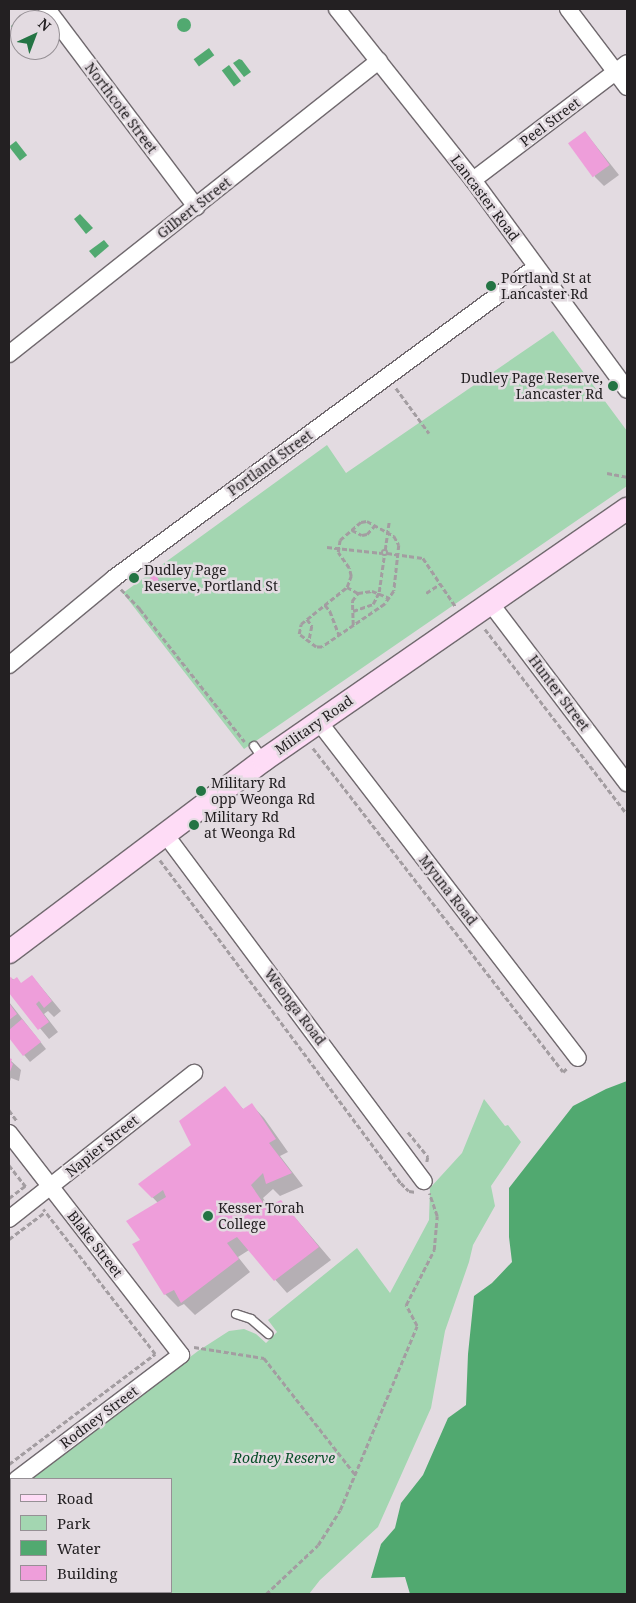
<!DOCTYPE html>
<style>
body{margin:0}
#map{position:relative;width:636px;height:1603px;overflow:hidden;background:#e3dbe1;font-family:"Noto Serif",serif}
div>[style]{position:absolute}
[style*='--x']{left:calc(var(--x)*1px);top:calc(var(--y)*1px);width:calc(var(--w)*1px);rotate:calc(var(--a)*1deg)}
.green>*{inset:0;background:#a3d6b1}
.water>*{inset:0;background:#51a970;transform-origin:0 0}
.round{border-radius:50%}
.shadow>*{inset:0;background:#0003}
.building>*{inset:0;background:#ee9eda;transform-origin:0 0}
.path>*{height:2.5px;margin-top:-1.25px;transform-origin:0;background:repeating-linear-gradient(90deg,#a39da1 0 5px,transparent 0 7.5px)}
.path>.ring{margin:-1.25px;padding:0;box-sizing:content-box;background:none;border:2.5px solid #a39da1;border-radius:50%}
.roads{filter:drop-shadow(1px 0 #70696e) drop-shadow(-1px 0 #70696e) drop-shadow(0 1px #70696e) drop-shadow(0 -1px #70696e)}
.lane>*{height:8px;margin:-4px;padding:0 4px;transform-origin:4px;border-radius:4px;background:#fff}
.street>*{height:16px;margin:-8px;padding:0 8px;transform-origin:8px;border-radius:8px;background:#fff}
.secondary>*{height:22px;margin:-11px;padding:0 11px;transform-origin:11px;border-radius:11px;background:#fedcf6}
.dots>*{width:14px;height:14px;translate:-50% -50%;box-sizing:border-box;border:2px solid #e3dbe1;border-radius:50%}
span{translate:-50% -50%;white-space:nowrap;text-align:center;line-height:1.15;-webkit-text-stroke:5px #e3dbe1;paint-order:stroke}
.street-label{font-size:14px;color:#232022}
.poi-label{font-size:14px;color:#232022}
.left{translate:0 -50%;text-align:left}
.right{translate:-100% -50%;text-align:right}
.park-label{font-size:14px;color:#084e28;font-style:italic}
.frame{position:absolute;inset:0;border:10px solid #232022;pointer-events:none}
.legend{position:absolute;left:10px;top:1478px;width:162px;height:115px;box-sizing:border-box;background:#e3dbe1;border:1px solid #969095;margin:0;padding:6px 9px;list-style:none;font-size:15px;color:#232022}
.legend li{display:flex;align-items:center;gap:10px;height:25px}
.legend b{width:25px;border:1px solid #969095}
.north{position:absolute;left:10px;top:10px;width:50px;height:50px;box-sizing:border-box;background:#e3dbe1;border:1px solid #969095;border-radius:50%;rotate:43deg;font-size:14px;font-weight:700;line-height:20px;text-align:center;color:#232022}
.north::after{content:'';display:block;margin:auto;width:18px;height:22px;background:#247444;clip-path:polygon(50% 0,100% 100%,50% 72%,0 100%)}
</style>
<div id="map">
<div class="green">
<div style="clip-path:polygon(553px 331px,627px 431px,627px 486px,244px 749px,123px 593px,327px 445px,346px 473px)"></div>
<div style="clip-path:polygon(484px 1099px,505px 1126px,508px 1125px,521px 1142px,491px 1186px,495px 1206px,473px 1245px,469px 1262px,445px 1331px,431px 1408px,378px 1527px,320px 1580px,309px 1594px,9px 1594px,9px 1495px,11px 1493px,11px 1592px,171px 1592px,171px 1479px,30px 1479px,198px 1351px,229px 1331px,244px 1329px,256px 1334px,266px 1343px,277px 1332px,268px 1320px,357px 1248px,390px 1293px,429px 1220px,430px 1188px,462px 1153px)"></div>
</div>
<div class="water">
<div class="round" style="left:177px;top:18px;width:14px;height:14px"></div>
<div style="clip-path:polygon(20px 19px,21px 20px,20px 41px,11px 26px)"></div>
<div style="left:209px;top:48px;width:9px;height:19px;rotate:54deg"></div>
<div style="clip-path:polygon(239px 59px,242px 60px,251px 72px,244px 77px,233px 63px)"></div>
<div style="left:229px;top:65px;width:20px;height:9px;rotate:53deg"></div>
<div style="left:16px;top:141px;width:18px;height:9px;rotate:52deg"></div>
<div style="clip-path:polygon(80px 214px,93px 228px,86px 234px,74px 219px)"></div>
<div style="clip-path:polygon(104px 240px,109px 246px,95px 258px,89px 251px)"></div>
<div style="clip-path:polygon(627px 1081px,627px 1594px,410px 1594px,405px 1577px,371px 1578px,381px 1544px,395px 1528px,401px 1503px,423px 1475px,448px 1418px,466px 1405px,468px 1354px,474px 1296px,492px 1283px,512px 1262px,509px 1237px,509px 1188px,573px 1106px,606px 1089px)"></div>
</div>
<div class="shadow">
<div style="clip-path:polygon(585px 132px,619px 175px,604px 186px,595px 177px)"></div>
<div style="clip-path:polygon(158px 579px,161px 583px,156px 587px,150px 581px)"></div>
<div style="clip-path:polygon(32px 976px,61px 1011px,54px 1017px,48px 1011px,44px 1014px,58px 1032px,49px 1039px,9px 991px,9px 980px,11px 978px,22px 984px)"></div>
<div style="clip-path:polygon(9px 1002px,46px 1049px,30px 1062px,9px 1037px)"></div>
<div style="clip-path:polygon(9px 1055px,9px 1059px,21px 1070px,19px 1081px,11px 1078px,9px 1084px)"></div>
<div style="clip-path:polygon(224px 1088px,244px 1110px,252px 1105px,264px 1118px,288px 1152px,280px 1156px,303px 1186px,280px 1196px,273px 1189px,263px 1198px,269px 1207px,281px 1201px,331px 1260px,287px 1293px,249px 1250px,238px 1257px,250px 1272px,195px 1315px,184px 1304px,178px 1307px,165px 1294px,141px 1240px,158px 1203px,140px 1184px,192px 1146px)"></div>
</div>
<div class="building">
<div style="left:585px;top:131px;width:42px;height:21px;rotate:54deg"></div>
<div style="clip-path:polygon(155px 574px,159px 580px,152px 585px,148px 580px)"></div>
<div style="clip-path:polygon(32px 975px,52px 1001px,44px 1008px,39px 1001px,36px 1004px,49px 1022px,38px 1030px,9px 993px,9px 978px,11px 977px,13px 980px,17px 977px,21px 983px)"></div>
<div style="clip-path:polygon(9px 1003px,17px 1014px,9px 1020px)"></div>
<div style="clip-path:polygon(22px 1019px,41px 1042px,23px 1056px,9px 1038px,9px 1030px)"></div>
<div style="clip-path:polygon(9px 1058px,12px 1059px,11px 1062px,13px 1064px,9px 1074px)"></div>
<div style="clip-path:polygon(225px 1086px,243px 1109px,252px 1103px,276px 1139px,269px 1143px,292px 1173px,266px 1184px,263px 1173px,251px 1185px,266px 1207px,281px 1200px,319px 1247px,274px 1281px,237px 1237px,227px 1243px,239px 1259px,181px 1303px,174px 1290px,164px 1295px,132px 1244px,140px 1240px,126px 1221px,166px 1197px,163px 1190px,152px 1198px,138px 1184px,191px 1145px,179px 1121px)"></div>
</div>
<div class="path">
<div style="--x:396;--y:388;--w:56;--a:53.7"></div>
<div style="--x:607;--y:473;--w:20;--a:11"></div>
<div style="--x:367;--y:521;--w:31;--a:29"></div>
<div style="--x:394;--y:536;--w:10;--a:61"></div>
<div style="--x:399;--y:545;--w:46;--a:96.2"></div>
<div style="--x:394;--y:591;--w:16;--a:125"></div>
<div style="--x:385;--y:604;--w:76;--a:145.7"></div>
<div style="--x:322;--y:647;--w:6;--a:180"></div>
<div style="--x:316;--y:647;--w:21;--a:-143"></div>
<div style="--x:299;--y:634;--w:10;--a:-79"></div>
<div style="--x:301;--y:624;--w:59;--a:-38.8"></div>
<div style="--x:347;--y:587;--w:12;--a:-70"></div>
<div style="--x:351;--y:576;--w:8;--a:-104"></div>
<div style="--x:349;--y:568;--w:19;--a:-125"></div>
<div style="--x:338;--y:552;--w:12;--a:-81"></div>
<div style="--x:340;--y:540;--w:28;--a:-41"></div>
<div style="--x:361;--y:522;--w:6;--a:-9"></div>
<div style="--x:352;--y:530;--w:11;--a:27"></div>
<div style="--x:362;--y:535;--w:5;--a:-11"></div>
<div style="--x:367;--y:534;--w:12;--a:-48"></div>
<div style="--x:327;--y:547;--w:55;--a:6.2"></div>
<div style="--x:385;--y:550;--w:28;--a:-82"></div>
<div class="ring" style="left:382.5px;top:550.5px;width:2.5px;height:2.5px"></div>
<div style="--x:387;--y:553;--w:36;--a:8"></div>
<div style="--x:423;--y:558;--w:59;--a:56"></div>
<div style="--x:347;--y:587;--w:13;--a:29"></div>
<div style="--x:358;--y:593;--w:14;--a:-8"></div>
<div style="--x:372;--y:591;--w:18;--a:22"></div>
<div style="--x:121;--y:589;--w:28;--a:46"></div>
<div style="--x:140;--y:609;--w:169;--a:51.7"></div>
<div style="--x:426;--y:593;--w:17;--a:-33"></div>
<div style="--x:325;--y:605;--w:8;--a:50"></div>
<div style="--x:330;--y:611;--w:26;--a:69"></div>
<div style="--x:353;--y:611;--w:21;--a:-19"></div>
<div style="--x:373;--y:604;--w:13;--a:-63"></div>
<div style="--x:379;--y:592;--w:36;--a:-82"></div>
<div style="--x:307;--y:619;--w:9;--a:54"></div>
<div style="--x:312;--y:626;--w:16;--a:101"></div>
<div style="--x:353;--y:625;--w:24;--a:-92"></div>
<div style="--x:352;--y:601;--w:10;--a:-53"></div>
<div style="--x:485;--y:629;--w:233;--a:52.5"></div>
<div style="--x:313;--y:748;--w:409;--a:52.3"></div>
<div style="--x:563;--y:1072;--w:6;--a:-45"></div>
<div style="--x:160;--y:860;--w:403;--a:53.3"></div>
<div style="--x:401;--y:1183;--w:11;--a:45"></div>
<div style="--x:409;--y:1191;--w:7;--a:8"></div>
<div style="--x:9;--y:1110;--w:14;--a:54"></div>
<div style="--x:408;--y:1132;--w:32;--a:51"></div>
<div style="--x:428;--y:1157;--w:5;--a:101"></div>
<div style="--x:9;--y:1165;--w:28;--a:52"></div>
<div style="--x:9;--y:1198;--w:20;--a:-37"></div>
<div style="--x:9;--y:1239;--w:45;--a:-36.9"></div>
<div style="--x:194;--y:1347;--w:71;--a:8.9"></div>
<div style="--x:264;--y:1358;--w:147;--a:51.9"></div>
<div style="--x:9;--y:1464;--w:183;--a:-37"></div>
<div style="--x:155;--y:1354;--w:183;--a:-127.7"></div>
<div style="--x:266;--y:1594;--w:71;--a:-43.3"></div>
<div style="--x:318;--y:1545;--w:41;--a:-57.8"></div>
<div style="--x:340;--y:1510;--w:199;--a:-67.3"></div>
<div style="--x:417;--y:1326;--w:24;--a:-118"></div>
<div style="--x:406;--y:1305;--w:62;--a:-63"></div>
<div style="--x:434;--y:1250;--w:34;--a:-85"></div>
<div style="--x:437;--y:1216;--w:24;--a:-109"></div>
</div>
<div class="roads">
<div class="lane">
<div style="--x:254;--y:746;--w:16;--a:55"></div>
<div style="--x:236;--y:1314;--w:16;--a:18"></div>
<div style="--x:251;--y:1319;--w:23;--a:41"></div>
</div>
<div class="street">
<div style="--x:47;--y:9;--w:248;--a:53"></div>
<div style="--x:337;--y:9;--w:218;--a:51.5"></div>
<div style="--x:473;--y:180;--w:260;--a:53.7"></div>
<div style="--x:568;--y:9;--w:98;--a:52.9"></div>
<div style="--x:473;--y:180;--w:193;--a:-37.2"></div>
<div style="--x:9;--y:354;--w:472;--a:-38.4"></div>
<div style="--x:491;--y:604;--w:225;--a:52.8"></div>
<div style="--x:9;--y:665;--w:136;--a:-39.6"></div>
<div style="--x:114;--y:578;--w:524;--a:-36.39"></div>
<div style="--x:319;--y:722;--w:424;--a:52.4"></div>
<div style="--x:165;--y:834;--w:433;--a:53.3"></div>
<div style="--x:9;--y:1133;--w:281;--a:52.2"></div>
<div style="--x:181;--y:1355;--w:206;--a:142.9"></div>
<div style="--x:9;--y:1219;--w:236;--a:-38.3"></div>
</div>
<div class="secondary">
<div style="--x:9;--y:952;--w:319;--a:-37"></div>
<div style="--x:264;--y:760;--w:441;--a:-34.7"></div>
</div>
</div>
<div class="dots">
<div style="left:491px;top:286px;background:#247444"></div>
<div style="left:613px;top:386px;background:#247444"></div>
<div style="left:134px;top:578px;background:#247444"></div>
<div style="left:201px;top:791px;background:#247444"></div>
<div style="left:194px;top:825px;background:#247444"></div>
<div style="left:208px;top:1216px;background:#247444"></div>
</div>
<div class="street-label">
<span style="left:121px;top:108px;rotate:53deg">Northcote Street</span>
<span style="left:550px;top:122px;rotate:-37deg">Peel Street</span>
<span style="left:485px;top:198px;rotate:53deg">Lancaster Road</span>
<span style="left:194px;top:208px;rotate:-38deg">Gilbert Street</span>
<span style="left:270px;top:463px;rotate:-36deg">Portland Street</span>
<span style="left:559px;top:693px;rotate:53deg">Hunter Street</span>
<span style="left:314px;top:725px;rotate:-35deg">Military Road</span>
<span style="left:448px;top:890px;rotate:52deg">Myuna Road</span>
<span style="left:295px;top:1007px;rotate:53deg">Weonga Road</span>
<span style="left:102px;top:1146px;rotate:-39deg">Napier Street</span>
<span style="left:95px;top:1244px;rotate:52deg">Blake Street</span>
<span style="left:99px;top:1417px;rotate:-37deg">Rodney Street</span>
</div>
<div class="poi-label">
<span class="left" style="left:501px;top:286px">Portland St at<br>Lancaster Rd</span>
<span class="right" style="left:603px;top:386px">Dudley Page Reserve,<br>Lancaster Rd</span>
<span class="left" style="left:144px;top:578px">Dudley Page<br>Reserve, Portland St</span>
<span class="left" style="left:211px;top:791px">Military Rd<br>opp Weonga Rd</span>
<span class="left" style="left:204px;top:825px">Military Rd<br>at Weonga Rd</span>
<span class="left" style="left:218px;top:1216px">Kesser Torah<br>College</span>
</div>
<div class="park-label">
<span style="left:284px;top:1458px">Rodney Reserve</span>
</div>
<div class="frame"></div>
<ul class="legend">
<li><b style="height:6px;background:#fedcf6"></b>Road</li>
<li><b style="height:14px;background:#a3d6b1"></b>Park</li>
<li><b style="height:14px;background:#51a970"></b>Water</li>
<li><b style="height:14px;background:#ee9eda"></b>Building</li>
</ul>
<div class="north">N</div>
</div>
